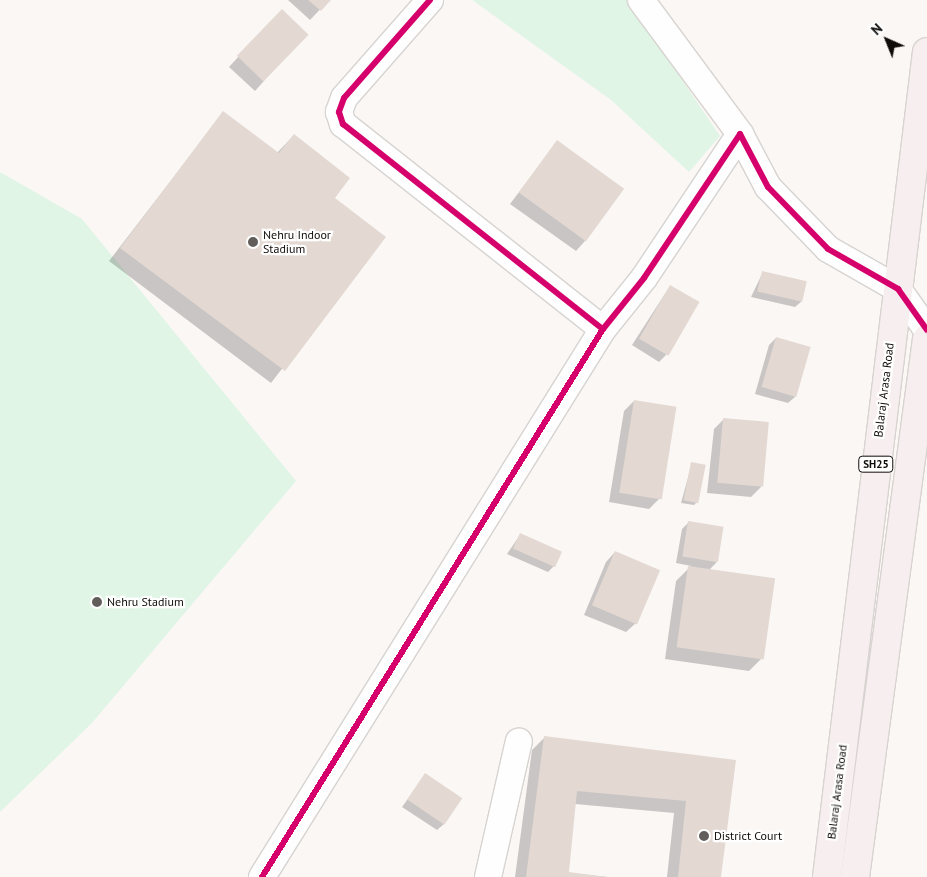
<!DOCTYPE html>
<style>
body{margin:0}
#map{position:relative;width:927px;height:877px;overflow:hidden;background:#fbf7f5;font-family:"PT Sans",sans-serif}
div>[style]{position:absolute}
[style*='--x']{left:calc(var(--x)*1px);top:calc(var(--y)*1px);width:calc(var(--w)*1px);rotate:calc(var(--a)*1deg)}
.green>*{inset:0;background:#e1f5e7}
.shadow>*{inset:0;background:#0003}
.building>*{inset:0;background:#e3d9d2;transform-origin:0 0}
.roads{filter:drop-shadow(1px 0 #d7d3d0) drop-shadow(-1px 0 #d7d3d0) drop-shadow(0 1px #d7d3d0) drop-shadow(0 -1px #d7d3d0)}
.minor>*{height:26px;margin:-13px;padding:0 13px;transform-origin:13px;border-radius:13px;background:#fefefe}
.major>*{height:28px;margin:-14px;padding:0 14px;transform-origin:14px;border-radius:14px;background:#f7efef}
.cycleway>*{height:6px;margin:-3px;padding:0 3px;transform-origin:3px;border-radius:3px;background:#d6006c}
.dots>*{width:14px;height:14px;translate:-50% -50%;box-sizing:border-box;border:2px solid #fff;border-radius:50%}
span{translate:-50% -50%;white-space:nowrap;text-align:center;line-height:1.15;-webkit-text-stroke:4.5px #fff;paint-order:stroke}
.shield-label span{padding:1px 4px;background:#fff;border:1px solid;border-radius:4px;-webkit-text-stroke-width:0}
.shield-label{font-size:11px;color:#0f0b09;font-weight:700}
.poi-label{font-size:12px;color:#0f0b09}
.left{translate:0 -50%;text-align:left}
.street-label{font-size:12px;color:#0f0b09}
.north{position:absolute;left:862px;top:15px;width:50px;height:50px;-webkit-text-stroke:4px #fff;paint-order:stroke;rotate:316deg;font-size:14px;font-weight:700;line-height:20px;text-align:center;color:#0f0b09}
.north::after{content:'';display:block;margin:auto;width:18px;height:22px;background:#0f0b09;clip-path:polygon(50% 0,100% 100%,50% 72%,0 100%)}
</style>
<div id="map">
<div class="green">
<div style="clip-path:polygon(472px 0,628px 0,720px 136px,689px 172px,611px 100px)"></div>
<div style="clip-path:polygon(0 172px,82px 219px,296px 481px,92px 723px,0 812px)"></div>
</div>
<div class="shadow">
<div style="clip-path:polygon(288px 0,329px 0,310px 20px)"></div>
<div style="clip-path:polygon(272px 20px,264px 81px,255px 91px,229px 67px)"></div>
<div style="clip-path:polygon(223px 113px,277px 153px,294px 135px,333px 199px,384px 237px,271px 383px,109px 261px)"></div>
<div style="clip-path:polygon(557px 142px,585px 241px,576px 251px,510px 204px)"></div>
<div style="clip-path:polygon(763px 272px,806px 282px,802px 301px,795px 307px,751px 297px)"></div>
<div style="clip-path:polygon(670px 286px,666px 355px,659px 362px,632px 345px)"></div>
<div style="clip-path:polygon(776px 338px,795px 397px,788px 403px,755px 394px,769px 345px)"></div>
<div style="clip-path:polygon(634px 401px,659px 499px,649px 509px,609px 502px,624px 411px)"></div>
<div style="clip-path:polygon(724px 419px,761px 487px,751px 497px,707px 493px,714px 429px)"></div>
<div style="clip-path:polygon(692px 463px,697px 502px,694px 505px,681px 503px)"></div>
<div style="clip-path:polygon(688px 523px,722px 529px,716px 563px,709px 570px,762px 658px,749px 671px,665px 659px,676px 581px,691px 566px,676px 563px,682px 529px)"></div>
<div style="clip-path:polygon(520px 535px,554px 566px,548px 572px,507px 554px)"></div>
<div style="clip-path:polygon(615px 552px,658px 570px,636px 623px,626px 632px,584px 615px,606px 562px)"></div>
<div style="clip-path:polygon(545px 737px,735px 761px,719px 877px,667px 877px,674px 813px,575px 804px,568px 873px,608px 877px,515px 877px,532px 750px)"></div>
<div style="clip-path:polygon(425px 775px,444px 824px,437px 830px,402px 807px)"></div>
</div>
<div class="building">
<div style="clip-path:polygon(308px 0,331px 0,321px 11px)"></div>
<div style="left:282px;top:9px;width:37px;height:65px;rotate:44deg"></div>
<div style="clip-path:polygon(223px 111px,279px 153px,294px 134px,350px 178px,335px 198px,386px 237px,285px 371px,120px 248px)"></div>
<div style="left:557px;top:140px;width:83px;height:65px;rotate:36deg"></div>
<div style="left:762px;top:271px;width:46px;height:21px;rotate:13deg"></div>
<div style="left:670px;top:285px;width:34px;height:62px;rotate:30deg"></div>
<div style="left:776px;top:337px;width:36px;height:52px;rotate:16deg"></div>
<div style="left:634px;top:400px;width:43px;height:94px;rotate:9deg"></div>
<div style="left:723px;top:418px;width:46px;height:65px;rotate:5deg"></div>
<div style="left:691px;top:462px;width:15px;height:39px;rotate:11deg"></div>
<div style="left:688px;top:521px;width:36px;height:36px;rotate:9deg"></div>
<div style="left:520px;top:533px;width:46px;height:17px;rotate:24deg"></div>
<div style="left:615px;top:551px;width:49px;height:59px;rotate:23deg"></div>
<div style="left:688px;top:566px;width:88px;height:82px;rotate:8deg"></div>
<div style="clip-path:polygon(544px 736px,736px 760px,721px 877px,678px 877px,686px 801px,577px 791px,569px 872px,607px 877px,526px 877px)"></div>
<div style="left:425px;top:773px;width:45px;height:32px;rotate:34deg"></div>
</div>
<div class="roads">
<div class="minor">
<div style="--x:430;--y:0;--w:130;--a:131.3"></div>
<div style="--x:344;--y:98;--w:15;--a:110"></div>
<div style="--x:339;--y:112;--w:13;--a:72"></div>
<div style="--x:343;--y:124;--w:331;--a:38.3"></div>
<div style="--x:641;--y:0;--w:167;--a:53.5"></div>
<div style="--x:262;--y:877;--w:645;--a:-58.11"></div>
<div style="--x:603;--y:329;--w:65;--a:-51.2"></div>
<div style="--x:644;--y:278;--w:173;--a:-56.3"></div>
<div style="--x:740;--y:134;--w:60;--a:62.2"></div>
<div style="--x:768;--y:187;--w:86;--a:45.9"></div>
<div style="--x:828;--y:249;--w:81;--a:29.7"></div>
<div style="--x:898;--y:289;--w:50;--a:54.7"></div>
<div style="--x:488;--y:877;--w:139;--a:-77.2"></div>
</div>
<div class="major">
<div style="--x:827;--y:877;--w:831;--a:-83.09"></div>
<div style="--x:855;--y:877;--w:543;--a:-82.38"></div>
</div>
</div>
<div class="cycleway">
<div style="--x:430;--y:0;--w:130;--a:131.3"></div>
<div style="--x:344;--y:98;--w:15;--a:110"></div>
<div style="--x:339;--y:112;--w:13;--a:72"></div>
<div style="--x:343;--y:124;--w:331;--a:38.3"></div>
<div style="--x:262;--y:877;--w:645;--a:-58.11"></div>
<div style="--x:603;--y:329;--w:65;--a:-51.2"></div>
<div style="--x:644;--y:278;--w:173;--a:-56.3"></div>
<div style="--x:740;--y:134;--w:60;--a:62.2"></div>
<div style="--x:768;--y:187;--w:86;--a:45.9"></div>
<div style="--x:828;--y:249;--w:81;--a:29.7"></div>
<div style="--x:898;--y:289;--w:50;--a:54.7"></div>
</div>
<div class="dots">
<div style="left:253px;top:242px;background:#625e5c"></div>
<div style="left:97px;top:602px;background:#625e5c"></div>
<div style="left:704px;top:836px;background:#625e5c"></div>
</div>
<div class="shield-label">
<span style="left:876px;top:464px">SH25</span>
</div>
<div class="poi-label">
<span class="left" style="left:263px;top:242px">Nehru Indoor<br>Stadium</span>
<span class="left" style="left:107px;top:602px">Nehru Stadium</span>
<span class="left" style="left:714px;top:836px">District Court</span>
</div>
<div class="street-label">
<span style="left:884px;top:390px;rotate:-83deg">Balaraj Arasa Road</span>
<span style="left:837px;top:792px;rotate:-83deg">Balaraj Arasa Road</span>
</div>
<div class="north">N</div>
</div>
